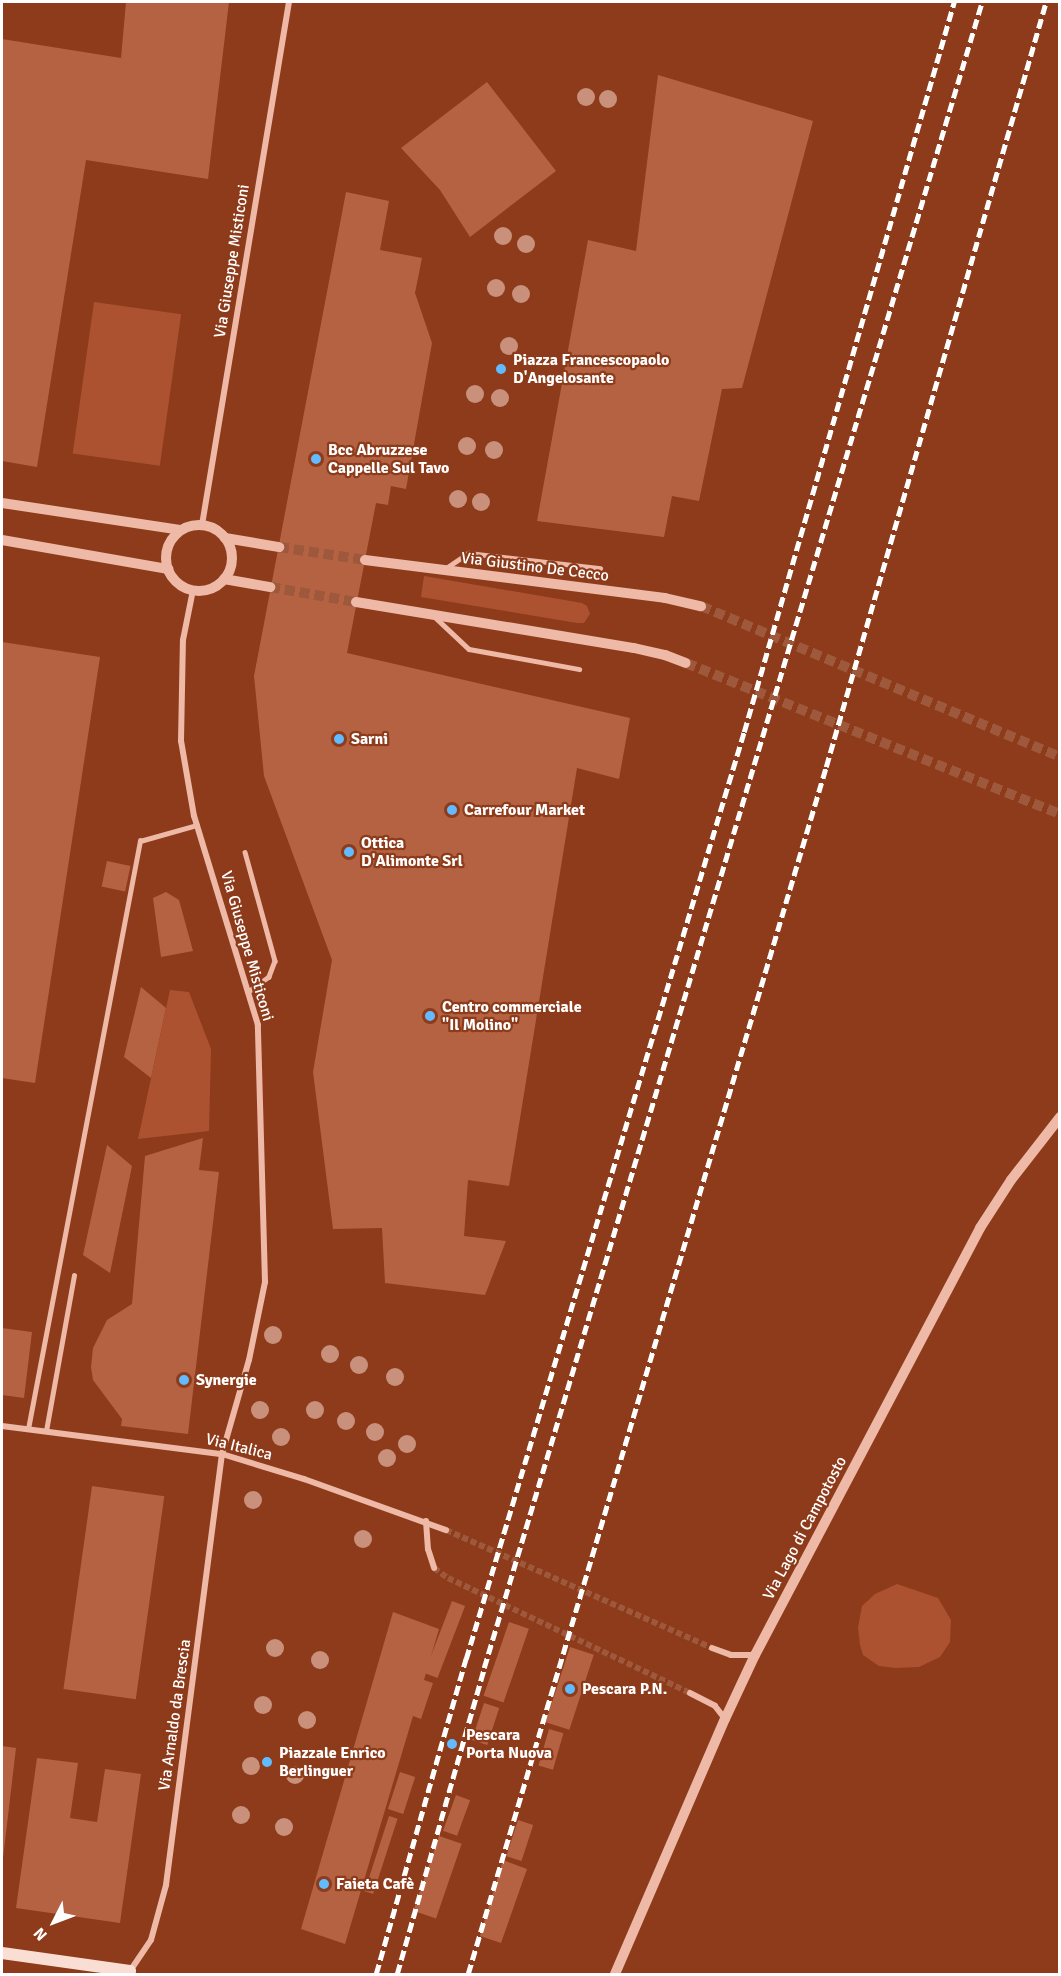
<!DOCTYPE html>
<meta charset="utf-8">
<style>
body{margin:0}
#map{position:relative;width:1061px;height:1976px;overflow:hidden;background:#8d3b1a;font-family:Signika,sans-serif}
div>[style]{position:absolute}
[style*='--x']{left:calc(var(--x)*1px);top:calc(var(--y)*1px);width:calc(var(--w)*1px);rotate:calc(var(--a)*1deg)}
.green>*{inset:0;background:#ad5231;transform-origin:0 0}
.building>*{inset:0;background:#b56243;transform-origin:0 0}
.minor-tunnel>*{height:6px;margin-top:-3px;transform-origin:0;background:repeating-linear-gradient(90deg,#9e583c 0 6px,transparent 0 9px)}
.tertiary-tunnel>*{height:10px;margin-top:-5px;transform-origin:0;background:repeating-linear-gradient(90deg,#9e583c 0 10px,transparent 0 15px)}
.service>*{height:4.5px;margin:-2.25px;padding:0 2.25px;transform-origin:2.25px;border-radius:2.25px;background:#eeb9a6}
.minor>*{height:6px;margin:-3px;padding:0 3px;transform-origin:3px;border-radius:3px;background:#eeb9a6}
.tertiary>*{height:10px;margin:-5px;padding:0 5px;transform-origin:5px;border-radius:5px;background:#eeb9a6}
.tertiary>.ring{margin:-5px;padding:0;box-sizing:content-box;background:none;border:10px solid #eeb9a6;border-radius:50%}
.secondary>*{height:12px;margin:-6px;padding:0 6px;transform-origin:6px;border-radius:6px;background:#faded3}
.rail>*{height:4.5px;margin-top:-2.25px;transform-origin:0;background:repeating-linear-gradient(90deg,#fff 0 10px,transparent 0 14.5px)}
.trees>*{width:18px;height:18px;margin:-9px;border-radius:50%;background:#c9917c}
.dots>*{width:16px;height:16px;translate:-50% -50%;box-sizing:border-box;border:3px solid #8d3b1a;border-radius:50%}
span{translate:-50% -50%;white-space:nowrap;text-align:center;line-height:1.15;-webkit-text-stroke:4.5px #8d3b1a;paint-order:stroke}
.street-label{font-size:16px;color:#fff}
.poi-label{font-size:16px;color:#fff;font-weight:700}
.left{translate:0 -50%;text-align:left}
.frame{position:absolute;inset:0;border:3px solid #fff;pointer-events:none}
.north{position:absolute;left:24px;top:1892px;width:60px;height:60px;-webkit-text-stroke:4px #8d3b1a;paint-order:stroke;rotate:228deg;font-size:16px;font-weight:700;line-height:24px;text-align:center;color:#fff}
.north::after{content:'';display:block;margin:auto;width:21px;height:27px;background:#fff;clip-path:polygon(50% 0,100% 100%,50% 72%,0 100%)}
</style>
<div id="map">
<div class="green">
<div style="left:94px;top:302px;width:88px;height:153px;rotate:8deg"></div>
<div style="clip-path:polygon(424px 576px,582px 603px,587px 606px,590px 614px,584px 623px,577px 623px,421px 597px)"></div>
<div style="clip-path:polygon(170px 990px,189px 992px,211px 1049px,209px 1131px,138px 1139px)"></div>
<div style="clip-path:polygon(897px 1584px,938px 1598px,951px 1620px,950px 1642px,940px 1657px,919px 1667px,896px 1668px,879px 1666px,863px 1655px,860px 1645px,858px 1628px,862px 1606px,875px 1594px)"></div>
</div>
<div class="building">
<div style="clip-path:polygon(126px 2px,229px 2px,208px 179px,86px 160px,37px 467px,2px 461px,2px 39px,121px 58px)"></div>
<div style="clip-path:polygon(658px 75px,813px 121px,742px 388px,722px 389px,699px 501px,672px 496px,664px 537px,537px 521px,588px 240px,636px 251px)"></div>
<div style="clip-path:polygon(487px 82px,556px 171px,470px 237px,440px 190px,401px 148px)"></div>
<div style="clip-path:polygon(346px 192px,389px 201px,380px 250px,422px 258px,415px 293px,432px 343px,406px 489px,391px 486px,388px 505px,376px 503px,347px 653px,630px 718px,619px 779px,577px 768px,509px 1186px,468px 1180px,464px 1236px,506px 1241px,485px 1295px,385px 1283px,382px 1228px,333px 1229px,313px 1072px,332px 960px,264px 776px,254px 676px)"></div>
<div style="clip-path:polygon(2px 642px,100px 657px,35px 1083px,2px 1078px)"></div>
<div style="left:107px;top:861px;width:24px;height:26px;rotate:12deg"></div>
<div style="clip-path:polygon(166px 892px,179px 900px,193px 951px,161px 957px,153px 898px)"></div>
<div style="clip-path:polygon(141px 987px,166px 1008px,151px 1078px,124px 1057px)"></div>
<div style="clip-path:polygon(203px 1138px,199px 1170px,219px 1172px,188px 1434px,121px 1426px,122px 1419px,93px 1380px,91px 1367px,93px 1348px,107px 1320px,132px 1304px,145px 1156px)"></div>
<div style="clip-path:polygon(107px 1145px,132px 1166px,110px 1273px,83px 1255px)"></div>
<div style="clip-path:polygon(2px 1328px,32px 1332px,24px 1398px,2px 1395px)"></div>
<div style="left:92px;top:1486px;width:73px;height:205px;rotate:8deg"></div>
<div style="left:452px;top:1601px;width:14px;height:77px;rotate:21deg"></div>
<div style="clip-path:polygon(393px 1612px,439px 1629px,424px 1680px,433px 1683px,421px 1719px,413px 1716px,345px 1944px,301px 1929px)"></div>
<div style="left:509px;top:1622px;width:21px;height:78px;rotate:19deg"></div>
<div style="left:570px;top:1647px;width:25px;height:79px;rotate:18deg"></div>
<div style="left:484px;top:1703px;width:16px;height:39px;rotate:18deg"></div>
<div style="left:549px;top:1729px;width:15px;height:38px;rotate:16deg"></div>
<div style="clip-path:polygon(2px 1746px,16px 1748px,3px 1858px,2px 1858px)"></div>
<div style="clip-path:polygon(37px 1758px,78px 1763px,70px 1818px,97px 1822px,105px 1769px,141px 1774px,120px 1923px,16px 1908px)"></div>
<div style="left:400px;top:1772px;width:16px;height:39px;rotate:18deg"></div>
<div style="left:456px;top:1795px;width:15px;height:38px;rotate:20deg"></div>
<div style="left:389px;top:1816px;width:9px;height:79px;rotate:18deg"></div>
<div style="left:518px;top:1820px;width:16px;height:38px;rotate:18deg"></div>
<div style="left:439px;top:1836px;width:24px;height:79px;rotate:19deg"></div>
<div style="clip-path:polygon(503px 1860px,527px 1869px,501px 1943px,480px 1936px)"></div>
</div>
<div class="minor-tunnel">
<div style="--x:446;--y:1530;--w:291;--a:23.9"></div>
<div style="--x:434;--y:1568;--w:17;--a:36"></div>
<div style="--x:448;--y:1578;--w:268;--a:25.4"></div>
</div>
<div class="tertiary-tunnel">
<div style="--x:279;--y:547;--w:87;--a:8.6"></div>
<div style="--x:270;--y:587;--w:87;--a:9.9"></div>
<div style="--x:701;--y:606;--w:389;--a:22.8"></div>
<div style="--x:686;--y:663;--w:403;--a:22"></div>
</div>
<div class="service">
<div style="--x:446;--y:568;--w:27;--a:-34"></div>
<div style="--x:468;--y:553;--w:133;--a:6.5"></div>
<div style="--x:436;--y:618;--w:45;--a:43.2"></div>
<div style="--x:469;--y:649;--w:112;--a:10.3"></div>
<div style="--x:245;--y:852;--w:113;--a:74.6"></div>
<div style="--x:275;--y:961;--w:17;--a:111"></div>
<div style="--x:269;--y:977;--w:26;--a:144"></div>
<div style="--x:28;--y:1429;--w:599;--a:-79.22"></div>
<div style="--x:140;--y:841;--w:59;--a:-15.7"></div>
<div style="--x:46;--y:1431;--w:158;--a:-79.8"></div>
</div>
<div class="minor">
<div style="--x:202;--y:525;--w:530;--a:-80.56"></div>
<div style="--x:2;--y:1426;--w:222;--a:7.3"></div>
<div style="--x:222;--y:1454;--w:86;--a:17"></div>
<div style="--x:304;--y:1479;--w:151;--a:19.8"></div>
<div style="--x:426;--y:1521;--w:28;--a:86"></div>
<div style="--x:428;--y:1549;--w:20;--a:72"></div>
<div style="--x:712;--y:1648;--w:20;--a:20"></div>
<div style="--x:731;--y:1655;--w:23;--a:0"></div>
<div style="--x:690;--y:1693;--w:28;--a:27"></div>
<div style="--x:715;--y:1706;--w:16;--a:52"></div>
<div style="--x:130;--y:1971;--w:37;--a:-56"></div>
<div style="--x:151;--y:1940;--w:57;--a:-74.7"></div>
<div style="--x:166;--y:1885;--w:435;--a:-82.6"></div>
<div style="--x:222;--y:1454;--w:98;--a:-74"></div>
<div style="--x:249;--y:1360;--w:80;--a:-78.4"></div>
<div style="--x:265;--y:1282;--w:257;--a:-91.6"></div>
<div style="--x:258;--y:1025;--w:219;--a:-107"></div>
<div style="--x:194;--y:816;--w:76;--a:-99.8"></div>
<div style="--x:181;--y:741;--w:101;--a:-88.9"></div>
<div style="--x:183;--y:640;--w:51;--a:-78.7"></div>
</div>
<div class="tertiary">
<div style="--x:2;--y:503;--w:180;--a:8.6"></div>
<div class="ring" style="left:166px;top:525px;width:56px;height:56px"></div>
<div style="--x:225;--y:538;--w:55;--a:9.5"></div>
<div style="--x:2;--y:540;--w:169;--a:9.9"></div>
<div style="--x:365;--y:560;--w:302;--a:7.2"></div>
<div style="--x:665;--y:598;--w:37;--a:13"></div>
<div style="--x:224;--y:579;--w:47;--a:9.9"></div>
<div style="--x:356;--y:602;--w:282;--a:9.4"></div>
<div style="--x:634;--y:648;--w:32;--a:13"></div>
<div style="--x:665;--y:655;--w:22;--a:21"></div>
<div style="--x:615;--y:1974;--w:278;--a:-66.7"></div>
<div style="--x:725;--y:1719;--w:71;--a:-64.9"></div>
<div style="--x:755;--y:1655;--w:483;--a:-62.2"></div>
<div style="--x:980;--y:1228;--w:57;--a:-57.1"></div>
<div style="--x:1011;--y:1180;--w:80;--a:-52.1"></div>
</div>
<div class="secondary">
<div style="--x:2;--y:1953;--w:129;--a:8"></div>
<div style="--x:130;--y:1971;--w:4;--a:124"></div>
</div>
<div class="rail">
<div style="--x:376;--y:1974;--w:328;--a:-74.1"></div>
<div style="--x:466;--y:1659;--w:968;--a:-73.31"></div>
<div style="--x:744;--y:732;--w:760;--a:-73.95"></div>
<div style="--x:397;--y:1974;--w:318;--a:-74.1"></div>
<div style="--x:484;--y:1668;--w:1739;--a:-73.36"></div>
<div style="--x:468;--y:1974;--w:1259;--a:-73.48"></div>
<div style="--x:826;--y:767;--w:796;--a:-73.96"></div>
</div>
<div class="trees">
<div style="left:586px;top:97px"></div>
<div style="left:608px;top:99px"></div>
<div style="left:503px;top:236px"></div>
<div style="left:526px;top:244px"></div>
<div style="left:496px;top:288px"></div>
<div style="left:521px;top:294px"></div>
<div style="left:509px;top:346px"></div>
<div style="left:475px;top:394px"></div>
<div style="left:500px;top:398px"></div>
<div style="left:467px;top:446px"></div>
<div style="left:494px;top:450px"></div>
<div style="left:458px;top:499px"></div>
<div style="left:481px;top:502px"></div>
<div style="left:273px;top:1335px"></div>
<div style="left:330px;top:1354px"></div>
<div style="left:359px;top:1365px"></div>
<div style="left:395px;top:1377px"></div>
<div style="left:260px;top:1410px"></div>
<div style="left:315px;top:1410px"></div>
<div style="left:346px;top:1421px"></div>
<div style="left:375px;top:1432px"></div>
<div style="left:281px;top:1437px"></div>
<div style="left:407px;top:1444px"></div>
<div style="left:387px;top:1458px"></div>
<div style="left:253px;top:1500px"></div>
<div style="left:363px;top:1539px"></div>
<div style="left:275px;top:1648px"></div>
<div style="left:320px;top:1660px"></div>
<div style="left:263px;top:1705px"></div>
<div style="left:307px;top:1720px"></div>
<div style="left:251px;top:1766px"></div>
<div style="left:295px;top:1775px"></div>
<div style="left:241px;top:1815px"></div>
<div style="left:284px;top:1827px"></div>
</div>
<div class="dots">
<div style="left:501px;top:369px;background:#63bbff"></div>
<div style="left:316px;top:459px;background:#63bbff"></div>
<div style="left:339px;top:739px;background:#63bbff"></div>
<div style="left:452px;top:810px;background:#63bbff"></div>
<div style="left:349px;top:852px;background:#63bbff"></div>
<div style="left:430px;top:1016px;background:#63bbff"></div>
<div style="left:184px;top:1380px;background:#63bbff"></div>
<div style="left:570px;top:1689px;background:#63bbff"></div>
<div style="left:452px;top:1744px;background:#63bbff"></div>
<div style="left:267px;top:1762px;background:#63bbff"></div>
<div style="left:324px;top:1884px;background:#63bbff"></div>
</div>
<div class="street-label">
<span style="left:232px;top:261px;rotate:-81deg">Via Giuseppe Misticoni</span>
<span style="left:535px;top:567px;rotate:7deg">Via Giustino De Cecco</span>
<span style="left:247px;top:946px;rotate:74deg">Via Giuseppe Misticoni</span>
<span style="left:239px;top:1447px;rotate:14deg">Via Italica</span>
<span style="left:805px;top:1528px;rotate:-62deg">Via Lago di Campotosto</span>
<span style="left:175px;top:1715px;rotate:-82deg">Via Arnaldo da Brescia</span>
</div>
<div class="poi-label">
<span class="left" style="left:513px;top:369px">Piazza Francescopaolo<br>D'Angelosante</span>
<span class="left" style="left:328px;top:459px">Bcc Abruzzese<br>Cappelle Sul Tavo</span>
<span class="left" style="left:351px;top:739px">Sarni</span>
<span class="left" style="left:464px;top:810px">Carrefour Market</span>
<span class="left" style="left:361px;top:852px">Ottica<br>D'Alimonte Srl</span>
<span class="left" style="left:442px;top:1016px">Centro commerciale<br>"Il Molino"</span>
<span class="left" style="left:196px;top:1380px">Synergie</span>
<span class="left" style="left:582px;top:1689px">Pescara P.N.</span>
<span class="left" style="left:466px;top:1744px">Pescara<br>Porta Nuova</span>
<span class="left" style="left:279px;top:1762px">Piazzale Enrico<br>Berlinguer</span>
<span class="left" style="left:336px;top:1884px">Faieta Cafè</span>
</div>
<div class="frame"></div>
<div class="north">N</div>
</div>
